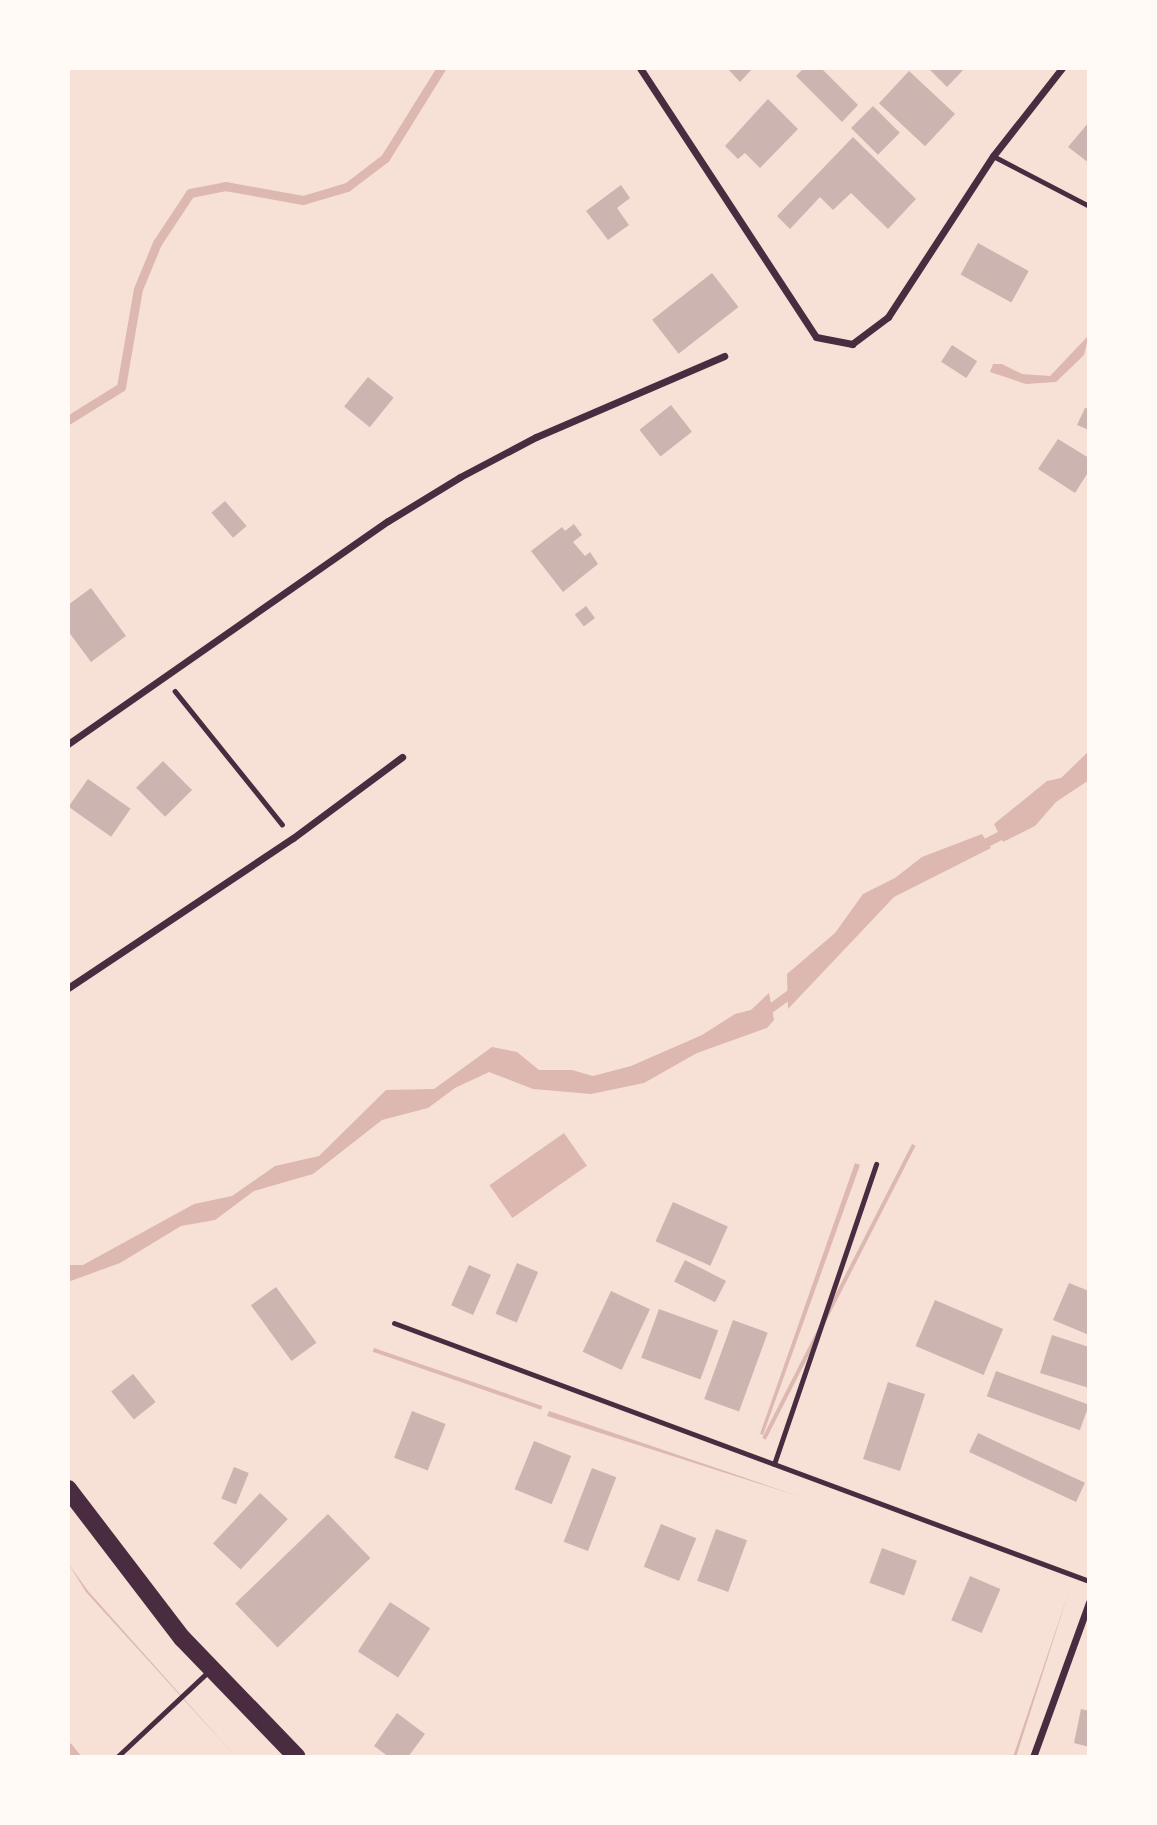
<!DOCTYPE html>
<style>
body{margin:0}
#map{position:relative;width:1157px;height:1825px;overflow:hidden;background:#f7e1d7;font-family:"Open Sans",sans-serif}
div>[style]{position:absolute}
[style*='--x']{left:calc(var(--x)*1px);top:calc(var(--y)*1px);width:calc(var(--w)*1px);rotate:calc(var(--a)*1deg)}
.water>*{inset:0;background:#dcb8b0;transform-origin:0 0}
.stream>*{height:9px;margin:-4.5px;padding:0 4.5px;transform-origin:4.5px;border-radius:4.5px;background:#dcb8b0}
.building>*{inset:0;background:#ccb4b1;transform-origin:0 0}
.path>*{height:4.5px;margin:-2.25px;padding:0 2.25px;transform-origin:2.25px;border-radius:2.25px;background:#4a2c40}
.service>*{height:5px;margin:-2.5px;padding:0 2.5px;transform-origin:2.5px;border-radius:2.5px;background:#4a2c40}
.minor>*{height:7px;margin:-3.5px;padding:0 3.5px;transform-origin:3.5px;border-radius:3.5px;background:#4a2c40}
.primary>*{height:18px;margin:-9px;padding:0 9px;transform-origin:9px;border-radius:9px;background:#4a2c40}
span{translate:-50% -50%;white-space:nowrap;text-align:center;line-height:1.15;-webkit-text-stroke:7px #fffaf5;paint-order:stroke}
.frame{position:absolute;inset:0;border:70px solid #fffaf5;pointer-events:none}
</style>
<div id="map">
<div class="water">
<div style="clip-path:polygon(1089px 335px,1084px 355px,1056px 382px,1026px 384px,990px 372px,993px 364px,1002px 364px,1022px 374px,1050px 376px)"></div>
<div style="clip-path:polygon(1089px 751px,1089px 780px,1056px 802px,1035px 826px,1003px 842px,994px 824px,1047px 781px,1061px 778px)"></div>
<div style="clip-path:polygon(982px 834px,991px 848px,894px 897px,788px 1009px,787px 974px,835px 933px,863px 894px,895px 878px,922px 857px)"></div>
<div style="clip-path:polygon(769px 993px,774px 1020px,767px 1028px,697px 1053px,644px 1083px,591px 1094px,533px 1089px,489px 1072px,455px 1088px,428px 1108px,382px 1120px,313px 1174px,254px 1191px,215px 1220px,181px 1226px,120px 1263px,68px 1282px,68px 1265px,83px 1265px,194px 1204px,232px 1196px,275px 1166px,319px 1156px,386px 1090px,434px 1089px,492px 1047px,517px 1052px,539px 1070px,572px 1070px,593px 1076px,631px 1066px,702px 1035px,735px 1014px,751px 1010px)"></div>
<div style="left:564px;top:1133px;width:40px;height:91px;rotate:55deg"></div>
<div style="left:912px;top:1144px;width:4px;height:330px;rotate:27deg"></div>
<div style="clip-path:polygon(855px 1163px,860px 1165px,763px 1435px,760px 1434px)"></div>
<div style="left:374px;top:1348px;width:178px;height:4px;rotate:19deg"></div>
<div style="clip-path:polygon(549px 1411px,801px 1497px,547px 1416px)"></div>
<div style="clip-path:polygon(68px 1563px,88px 1591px,236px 1757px,86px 1592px)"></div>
<div style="clip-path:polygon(1069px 1591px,1016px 1757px,1013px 1757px)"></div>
</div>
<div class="stream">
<div style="--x:68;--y:420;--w:62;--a:-31.9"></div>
<div style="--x:121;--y:387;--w:99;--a:-80.2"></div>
<div style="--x:138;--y:289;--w:50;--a:-67.6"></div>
<div style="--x:157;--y:243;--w:60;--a:-56.6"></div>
<div style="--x:190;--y:193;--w:36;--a:-11"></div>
<div style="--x:225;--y:186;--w:79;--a:10.2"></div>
<div style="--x:303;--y:200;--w:46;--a:-16.5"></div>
<div style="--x:347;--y:187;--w:48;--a:-37.3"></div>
<div style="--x:385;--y:158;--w:106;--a:-58.1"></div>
<div style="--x:977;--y:847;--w:35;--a:-27"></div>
<div style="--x:762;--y:1014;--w:42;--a:-36.3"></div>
<div style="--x:68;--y:1747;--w:13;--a:51"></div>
</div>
<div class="building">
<div style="clip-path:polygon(727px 68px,753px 68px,740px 82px)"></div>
<div style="clip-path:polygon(804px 68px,821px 68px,858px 105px,842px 122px,796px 76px)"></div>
<div style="clip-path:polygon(928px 68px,965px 68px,947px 87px)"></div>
<div style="left:909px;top:71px;width:63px;height:44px;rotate:43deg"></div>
<div style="clip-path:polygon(768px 99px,798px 129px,760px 168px,745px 153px,738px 159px,725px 146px)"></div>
<div style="left:873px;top:106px;width:38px;height:31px;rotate:45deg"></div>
<div style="clip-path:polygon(1089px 122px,1089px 163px,1068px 147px)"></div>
<div style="clip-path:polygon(853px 137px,916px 199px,888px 229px,851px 193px,833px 210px,820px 197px,790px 229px,777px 216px)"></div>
<div style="clip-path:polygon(621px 185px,630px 198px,617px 208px,629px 225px,608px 240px,586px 211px)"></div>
<div style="left:978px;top:243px;width:58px;height:36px;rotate:29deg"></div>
<div style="left:712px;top:273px;width:43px;height:76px;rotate:52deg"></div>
<div style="left:952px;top:345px;width:30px;height:20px;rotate:33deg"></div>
<div style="left:368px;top:377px;width:33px;height:38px;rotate:39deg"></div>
<div style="left:671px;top:405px;width:34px;height:40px;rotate:52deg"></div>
<div style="clip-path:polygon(1085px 408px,1089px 409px,1089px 430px,1077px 425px)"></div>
<div style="clip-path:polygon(1058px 439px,1089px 458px,1089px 471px,1075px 493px,1038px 469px)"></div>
<div style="left:225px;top:501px;width:33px;height:18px;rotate:49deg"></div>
<div style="clip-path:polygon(574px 524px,582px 535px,573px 542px,585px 556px,590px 552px,598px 564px,563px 592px,531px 551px,562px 527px,565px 531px)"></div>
<div style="clip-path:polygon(91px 588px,126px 636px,91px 662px,68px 631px,68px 605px)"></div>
<div style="left:586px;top:606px;width:15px;height:14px;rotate:53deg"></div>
<div style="left:163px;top:761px;width:41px;height:38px;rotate:45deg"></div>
<div style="left:88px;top:779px;width:52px;height:34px;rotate:35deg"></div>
<div style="left:673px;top:1202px;width:60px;height:43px;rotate:24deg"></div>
<div style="left:685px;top:1260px;width:46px;height:24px;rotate:27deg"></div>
<div style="left:517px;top:1263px;width:23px;height:55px;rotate:23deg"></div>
<div style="left:469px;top:1265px;width:24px;height:44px;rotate:24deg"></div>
<div style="clip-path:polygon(1069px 1283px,1089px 1291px,1089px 1335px,1053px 1320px)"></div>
<div style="left:276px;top:1287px;width:69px;height:31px;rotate:54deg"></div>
<div style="left:611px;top:1291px;width:43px;height:67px;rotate:25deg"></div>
<div style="left:935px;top:1300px;width:74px;height:50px;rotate:23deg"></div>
<div style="left:659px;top:1309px;width:63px;height:52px;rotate:20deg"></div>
<div style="left:733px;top:1320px;width:37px;height:84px;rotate:20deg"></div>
<div style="clip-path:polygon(1052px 1335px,1089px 1347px,1089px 1388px,1040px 1373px)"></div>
<div style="left:996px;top:1371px;width:99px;height:27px;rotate:20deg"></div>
<div style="left:133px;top:1374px;width:36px;height:28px;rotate:51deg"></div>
<div style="left:888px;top:1382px;width:39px;height:81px;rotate:18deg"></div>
<div style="left:412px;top:1411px;width:36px;height:50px;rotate:21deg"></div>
<div style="left:978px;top:1433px;width:118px;height:21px;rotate:25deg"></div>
<div style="left:534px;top:1441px;width:40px;height:52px;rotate:22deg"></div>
<div style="left:234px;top:1467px;width:16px;height:34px;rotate:22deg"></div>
<div style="left:592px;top:1468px;width:26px;height:79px;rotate:21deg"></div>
<div style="left:260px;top:1493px;width:38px;height:69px;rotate:43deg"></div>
<div style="left:328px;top:1514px;width:61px;height:129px;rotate:46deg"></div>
<div style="left:661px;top:1524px;width:38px;height:46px;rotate:22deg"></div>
<div style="left:716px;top:1529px;width:33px;height:55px;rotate:20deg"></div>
<div style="left:882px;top:1548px;width:37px;height:37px;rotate:20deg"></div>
<div style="left:970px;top:1576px;width:33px;height:48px;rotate:23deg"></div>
<div style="left:390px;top:1602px;width:48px;height:59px;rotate:33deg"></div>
<div style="clip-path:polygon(1081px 1709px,1089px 1711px,1089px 1747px,1074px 1743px)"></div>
<div style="clip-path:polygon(397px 1713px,425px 1734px,408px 1757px,389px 1757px,374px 1746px)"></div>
</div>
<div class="path">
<div style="--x:175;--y:691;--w:171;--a:51.2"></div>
</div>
<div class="service">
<div style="--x:993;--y:156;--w:108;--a:27.5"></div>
<div style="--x:394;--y:1323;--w:741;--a:20.37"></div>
<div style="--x:774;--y:1464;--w:317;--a:-71.2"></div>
<div style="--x:117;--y:1757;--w:126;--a:-43.1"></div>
</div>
<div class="minor">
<div style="--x:640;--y:68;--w:321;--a:56.8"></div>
<div style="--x:816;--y:337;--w:37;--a:11"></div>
<div style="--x:852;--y:344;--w:45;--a:-36.9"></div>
<div style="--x:888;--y:317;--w:192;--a:-56.9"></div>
<div style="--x:993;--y:156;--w:112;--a:-51.9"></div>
<div style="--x:68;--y:744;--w:390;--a:-34.9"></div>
<div style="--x:388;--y:521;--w:84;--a:-31.4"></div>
<div style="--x:460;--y:477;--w:86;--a:-27.8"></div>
<div style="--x:536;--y:437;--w:205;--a:-23.3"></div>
<div style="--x:68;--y:988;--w:270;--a:-33.7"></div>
<div style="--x:293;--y:838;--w:136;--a:-36.6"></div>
<div style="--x:1033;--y:1757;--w:165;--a:-70.1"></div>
</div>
<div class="primary">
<div style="--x:68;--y:1489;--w:188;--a:52.6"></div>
<div style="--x:182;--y:1638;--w:165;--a:46"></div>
</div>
<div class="frame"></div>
</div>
